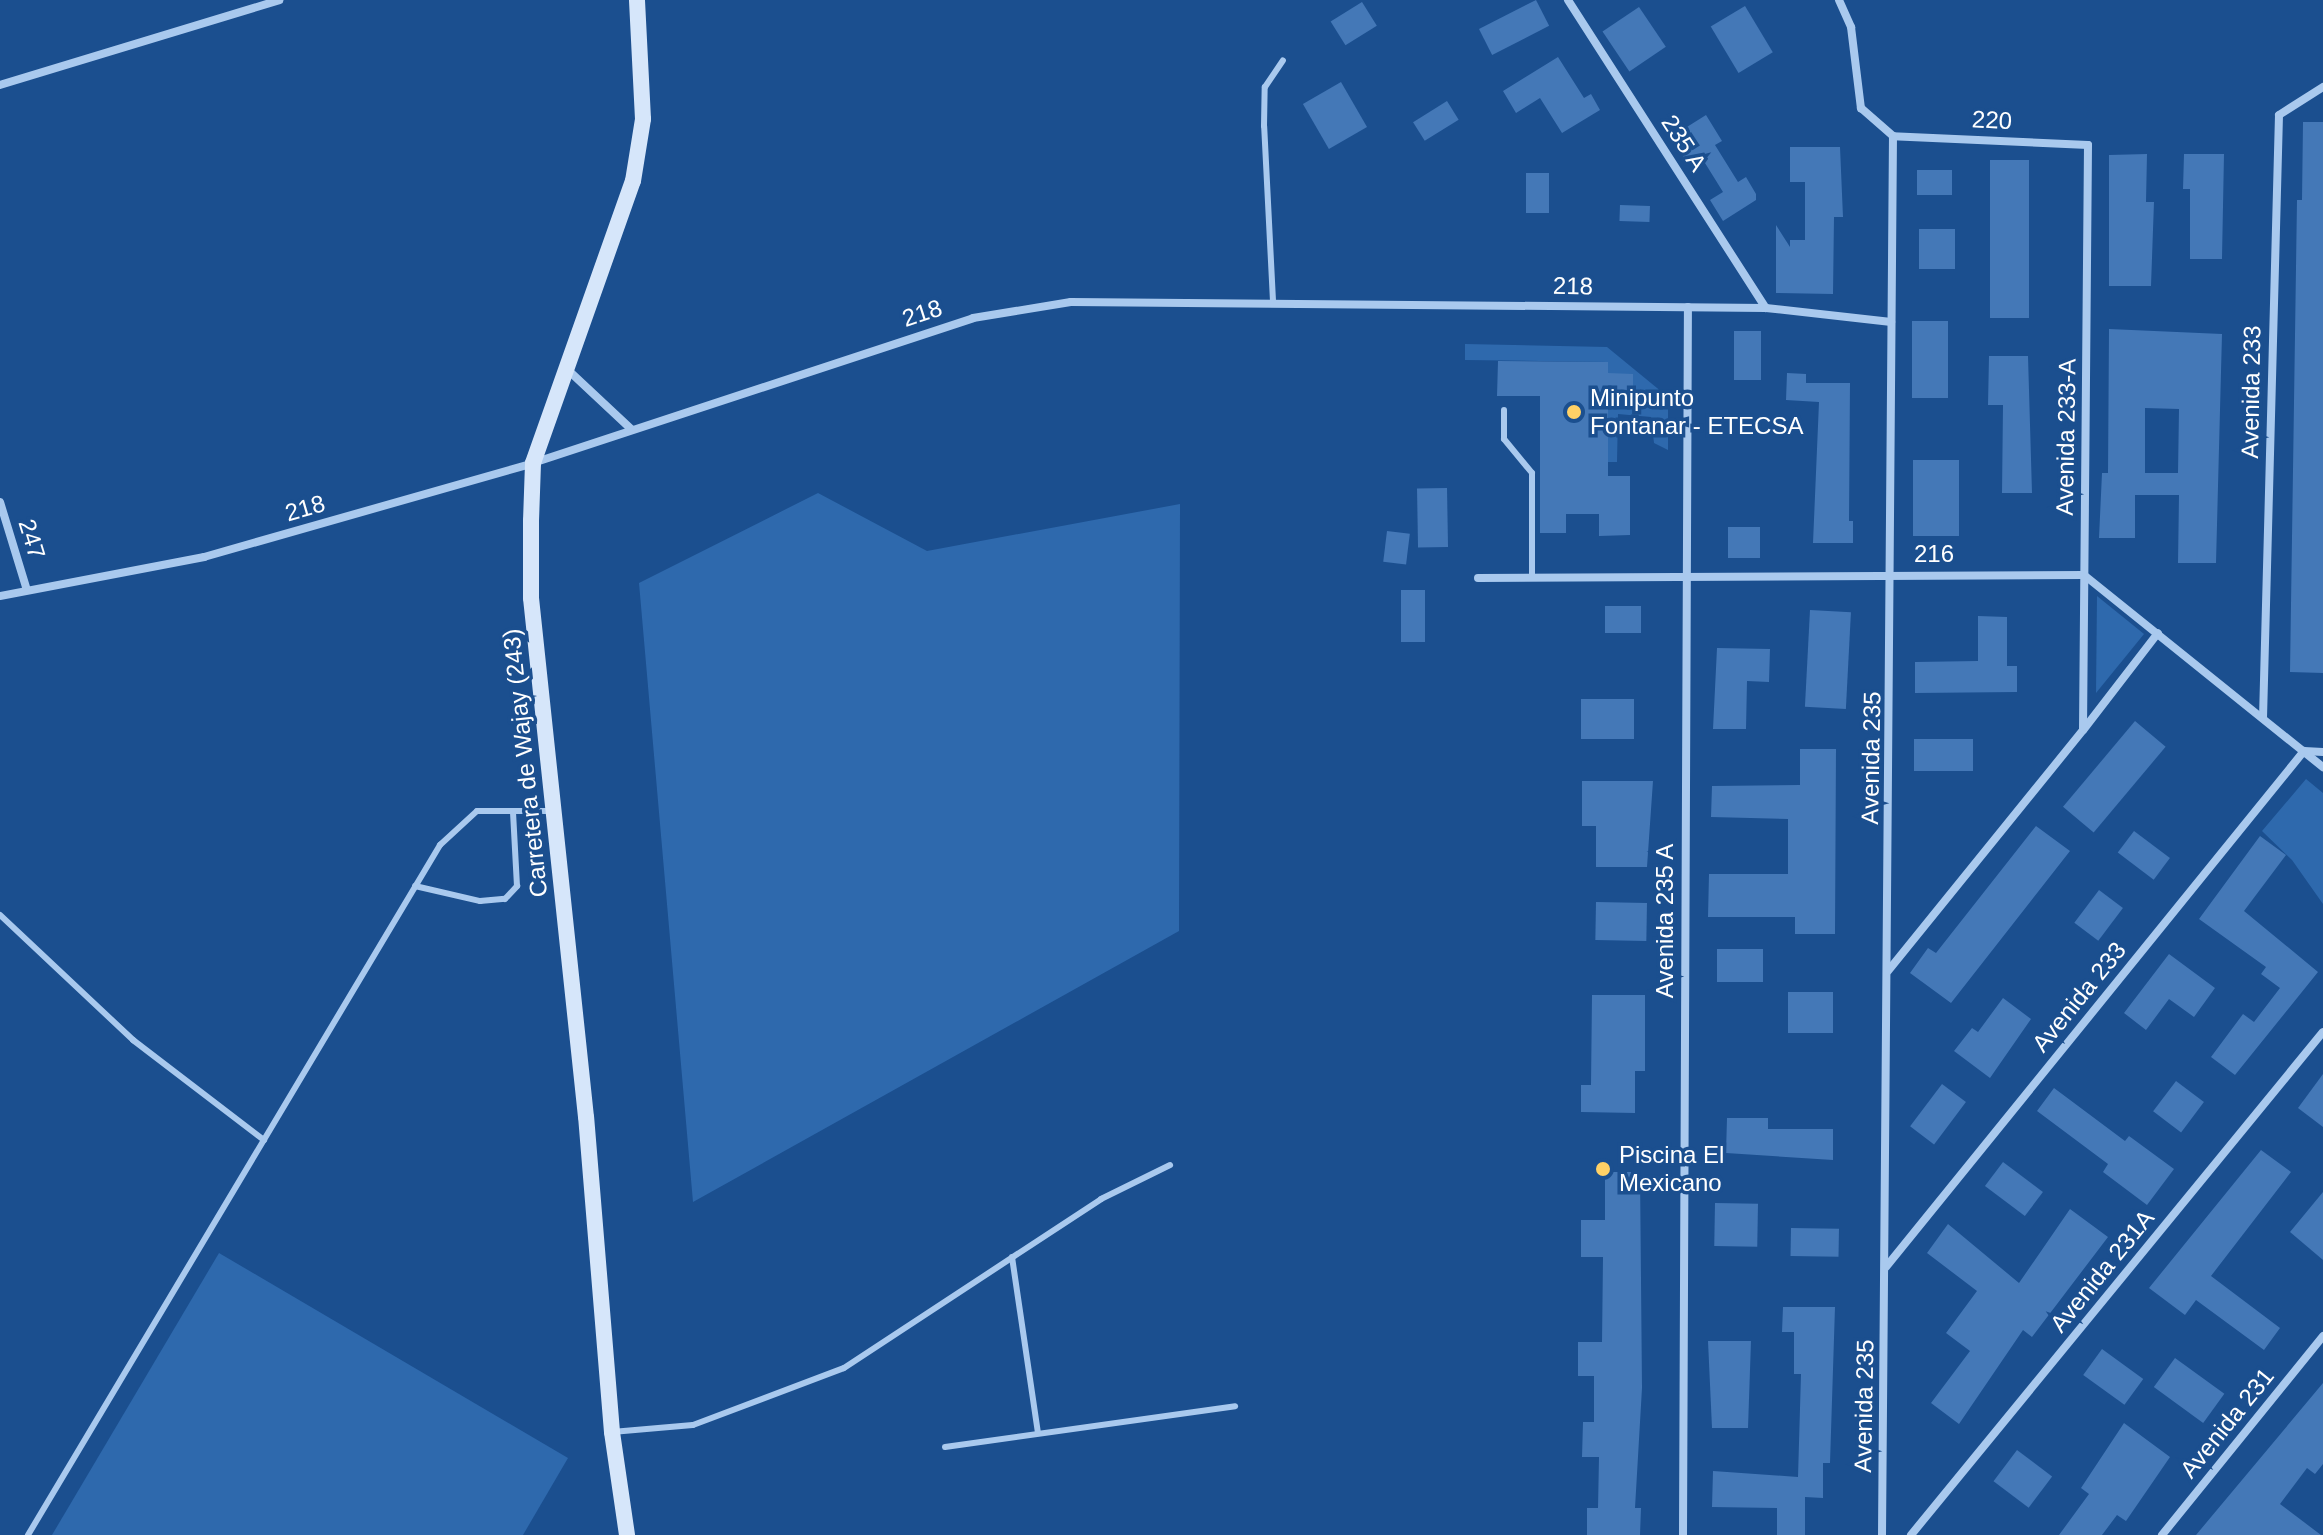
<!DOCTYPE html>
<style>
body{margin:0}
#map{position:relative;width:2323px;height:1535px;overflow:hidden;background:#1b4f8f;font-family:Arial,sans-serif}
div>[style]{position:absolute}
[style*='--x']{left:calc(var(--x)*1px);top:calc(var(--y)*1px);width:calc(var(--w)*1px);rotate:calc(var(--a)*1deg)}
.green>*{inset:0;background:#2e69ad}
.building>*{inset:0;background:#4478b7;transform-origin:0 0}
.service>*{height:6px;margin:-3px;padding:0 3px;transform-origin:3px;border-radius:3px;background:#a9c9ee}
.minor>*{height:8px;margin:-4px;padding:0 4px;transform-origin:4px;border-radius:4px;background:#a9c9ee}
.secondary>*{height:16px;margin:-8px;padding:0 8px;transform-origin:8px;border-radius:8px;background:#d6e6fa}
.dots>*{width:22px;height:22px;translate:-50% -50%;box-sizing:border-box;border:4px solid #1b4f8f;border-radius:50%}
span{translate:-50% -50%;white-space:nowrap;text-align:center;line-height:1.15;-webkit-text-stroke:7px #1b4f8f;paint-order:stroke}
.street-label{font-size:24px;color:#fff}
.poi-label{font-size:24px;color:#fff}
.left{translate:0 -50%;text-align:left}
</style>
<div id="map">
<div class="green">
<div style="clip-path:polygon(1465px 344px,1607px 347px,1668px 397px,1668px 450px,1654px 443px,1651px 417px,1618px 414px,1617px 462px,1608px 462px,1607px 362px,1465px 360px)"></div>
<div style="clip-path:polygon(818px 493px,927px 551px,1180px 504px,1179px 931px,693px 1202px,639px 583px)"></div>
<div style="clip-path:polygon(2097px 596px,2144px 634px,2096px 693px)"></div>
<div style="clip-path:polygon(2306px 779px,2323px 793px,2323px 904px,2292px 860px,2262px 831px)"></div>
<div style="clip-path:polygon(219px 1253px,568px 1458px,523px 1535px,52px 1535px)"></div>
</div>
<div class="building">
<div style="left:1536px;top:0;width:29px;height:64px;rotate:63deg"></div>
<div style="left:1362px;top:2px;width:28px;height:37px;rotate:58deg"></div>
<div style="left:1745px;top:6px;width:54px;height:40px;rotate:59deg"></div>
<div style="left:1639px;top:7px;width:48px;height:44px;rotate:56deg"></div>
<div style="clip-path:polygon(1558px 57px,1584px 98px,1591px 94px,1600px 110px,1562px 133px,1540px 98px,1516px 113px,1503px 91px)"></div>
<div style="left:1341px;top:82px;width:52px;height:44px;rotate:60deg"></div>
<div style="left:1447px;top:101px;width:22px;height:40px;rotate:58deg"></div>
<div style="clip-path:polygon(1706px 115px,1722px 141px,1715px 145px,1738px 182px,1746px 177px,1756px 194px,1756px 200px,1723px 221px,1710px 200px,1723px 192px,1700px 155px,1687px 163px,1671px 137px)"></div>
<div style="clip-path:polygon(2303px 122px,2323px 122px,2323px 673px,2290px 672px,2297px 200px,2302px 200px)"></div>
<div style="clip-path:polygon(1790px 147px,1840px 147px,1843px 217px,1834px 217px,1833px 294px,1776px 293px,1776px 225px,1790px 247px,1790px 240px,1805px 240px,1805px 182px,1790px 182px)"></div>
<div style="clip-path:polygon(2147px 154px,2146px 202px,2154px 202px,2151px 286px,2109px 286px,2109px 155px)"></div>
<div style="clip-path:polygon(2184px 154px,2224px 154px,2222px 259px,2190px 259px,2190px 189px,2183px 189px)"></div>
<div style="left:1990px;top:160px;width:39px;height:158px"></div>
<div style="left:1917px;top:170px;width:35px;height:25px"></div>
<div style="left:1526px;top:173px;width:23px;height:40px"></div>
<div style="left:1620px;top:205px;width:30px;height:16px;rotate:2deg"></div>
<div style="left:1919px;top:229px;width:36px;height:40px"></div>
<div style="left:1912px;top:321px;width:36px;height:77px"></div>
<div style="clip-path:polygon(evenodd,2109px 329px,2222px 334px,2216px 563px,2178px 563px,2179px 495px,2135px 495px,2135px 538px,2099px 538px,2102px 473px,2108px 473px,2109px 329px,2145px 408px,2179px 409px,2178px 473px,2145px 473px,2145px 408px)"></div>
<div style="left:1734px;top:331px;width:27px;height:49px"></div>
<div style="clip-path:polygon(1989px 356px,2028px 356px,2032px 493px,2002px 493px,2003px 405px,1988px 405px)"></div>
<div style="clip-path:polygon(1498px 361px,1608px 362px,1608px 373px,1633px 374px,1633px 390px,1608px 390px,1608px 476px,1630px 476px,1630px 535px,1599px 536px,1599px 514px,1566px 514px,1566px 533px,1540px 533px,1540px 396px,1497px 396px)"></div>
<div style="clip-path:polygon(1787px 373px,1806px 374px,1806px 383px,1850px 383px,1849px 521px,1853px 521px,1853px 543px,1813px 543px,1819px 402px,1786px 400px)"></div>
<div style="left:1913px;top:460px;width:46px;height:76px"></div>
<div style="left:1447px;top:488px;width:59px;height:30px;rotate:89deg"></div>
<div style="left:1728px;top:527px;width:32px;height:31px"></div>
<div style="left:1387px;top:531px;width:23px;height:31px;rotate:7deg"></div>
<div style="left:1401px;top:590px;width:24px;height:52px"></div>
<div style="left:1605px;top:606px;width:36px;height:27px"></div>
<div style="left:1810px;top:610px;width:41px;height:97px;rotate:3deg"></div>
<div style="clip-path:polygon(1978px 616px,2007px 617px,2007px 666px,2017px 666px,2017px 692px,1915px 693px,1915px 662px,1978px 661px)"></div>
<div style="clip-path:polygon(1717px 648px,1770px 649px,1769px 682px,1747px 681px,1746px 729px,1713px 729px)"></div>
<div style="left:1581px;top:699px;width:53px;height:40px"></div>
<div style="left:2135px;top:721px;width:40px;height:112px;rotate:40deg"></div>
<div style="left:1914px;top:739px;width:59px;height:32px"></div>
<div style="clip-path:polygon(1800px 749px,1836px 749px,1835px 934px,1795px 934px,1795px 917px,1708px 917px,1709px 874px,1788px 874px,1788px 819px,1711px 817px,1712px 786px,1800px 785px)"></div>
<div style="clip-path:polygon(1582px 781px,1653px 781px,1647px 867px,1596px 867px,1596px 826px,1582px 826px)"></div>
<div style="clip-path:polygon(2036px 826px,2070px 851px,1951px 1003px,1910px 973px,1928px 948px,1936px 953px)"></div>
<div style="left:2134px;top:831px;width:45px;height:27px;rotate:37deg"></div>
<div style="clip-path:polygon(2260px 836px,2286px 855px,2244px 911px,2318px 972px,2235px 1075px,2211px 1057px,2243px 1014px,2254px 1022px,2280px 988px,2261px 974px,2266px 967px,2199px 919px)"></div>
<div style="left:2099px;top:890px;width:30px;height:41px;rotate:37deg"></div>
<div style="left:1596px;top:902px;width:51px;height:38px;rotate:1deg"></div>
<div style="left:1717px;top:949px;width:46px;height:33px"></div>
<div style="clip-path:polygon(2169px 954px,2215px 988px,2194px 1017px,2169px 999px,2146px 1030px,2124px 1013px)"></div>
<div style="left:1788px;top:992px;width:45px;height:41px"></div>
<div style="clip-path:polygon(1592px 995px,1645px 995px,1645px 1071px,1635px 1071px,1635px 1113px,1581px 1112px,1581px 1085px,1591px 1085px)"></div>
<div style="clip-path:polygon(2003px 998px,2031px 1019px,1990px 1078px,1954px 1051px,1972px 1028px,1978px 1032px)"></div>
<div style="clip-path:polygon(2323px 1074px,2323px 1127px,2298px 1108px)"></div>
<div style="left:2176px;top:1081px;width:35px;height:38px;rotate:37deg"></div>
<div style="left:1942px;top:1084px;width:30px;height:53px;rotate:37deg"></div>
<div style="clip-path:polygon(2054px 1088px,2125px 1141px,2129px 1136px,2174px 1169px,2147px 1205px,2103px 1172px,2108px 1164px,2037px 1111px)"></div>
<div style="clip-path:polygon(1727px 1118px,1768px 1118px,1768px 1129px,1833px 1129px,1833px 1160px,1726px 1153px)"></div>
<div style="clip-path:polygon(2261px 1150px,2291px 1172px,2211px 1276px,2280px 1328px,2264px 1350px,2196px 1300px,2185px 1315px,2149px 1288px)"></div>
<div style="left:2003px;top:1162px;width:50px;height:30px;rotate:37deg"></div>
<div style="clip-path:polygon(1605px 1172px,1640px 1172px,1642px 1388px,1635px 1508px,1641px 1508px,1640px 1535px,1587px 1535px,1587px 1508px,1598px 1508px,1599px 1457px,1582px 1457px,1583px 1422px,1594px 1422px,1594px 1376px,1578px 1376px,1578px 1342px,1602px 1342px,1603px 1257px,1581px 1257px,1581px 1220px,1605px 1220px)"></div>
<div style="clip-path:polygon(2323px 1192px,2323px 1260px,2290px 1232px)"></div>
<div style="left:1715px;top:1203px;width:43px;height:43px;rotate:1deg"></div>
<div style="clip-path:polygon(2070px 1209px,2108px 1237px,2032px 1337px,2023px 1330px,1959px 1424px,1931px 1403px,1970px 1351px,1946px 1333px,1977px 1291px,1927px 1253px,1948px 1224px,2019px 1283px)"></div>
<div style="left:1791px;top:1228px;width:48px;height:28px;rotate:1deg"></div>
<div style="clip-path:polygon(1783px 1307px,1835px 1307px,1830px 1463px,1823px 1463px,1823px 1498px,1805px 1497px,1805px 1535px,1777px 1535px,1777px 1508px,1712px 1507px,1713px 1471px,1798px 1477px,1801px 1374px,1794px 1374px,1794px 1332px,1782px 1332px)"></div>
<div style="clip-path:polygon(1708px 1341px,1751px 1341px,1748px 1428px,1712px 1428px)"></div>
<div style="left:2102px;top:1349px;width:51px;height:32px;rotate:36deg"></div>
<div style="left:2175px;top:1358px;width:61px;height:36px;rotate:36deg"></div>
<div style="clip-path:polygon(2323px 1383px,2323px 1464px,2315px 1474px,2307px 1468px,2280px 1504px,2321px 1535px,2196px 1535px)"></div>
<div style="clip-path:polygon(2124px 1423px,2170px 1457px,2126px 1521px,2117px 1515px,2102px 1535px,2059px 1535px,2089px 1494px,2081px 1488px)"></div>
<div style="left:2017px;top:1450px;width:44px;height:39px;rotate:37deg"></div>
</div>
<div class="service">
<div style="--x:1273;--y:301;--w:175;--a:-92.9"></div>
<div style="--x:1264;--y:126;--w:39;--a:-89"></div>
<div style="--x:1265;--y:87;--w:32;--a:-56"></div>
<div style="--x:1504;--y:410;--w:29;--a:90"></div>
<div style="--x:1504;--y:439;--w:44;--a:50.5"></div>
<div style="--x:1532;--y:473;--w:104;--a:90"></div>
<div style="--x:415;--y:886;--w:67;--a:13"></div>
<div style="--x:480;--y:901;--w:25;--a:-5"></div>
<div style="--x:505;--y:899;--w:18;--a:-47"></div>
<div style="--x:517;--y:886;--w:75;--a:-93.1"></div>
<div style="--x:0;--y:915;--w:183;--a:43.2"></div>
<div style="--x:133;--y:1040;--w:165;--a:37.4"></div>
<div style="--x:1012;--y:1257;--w:178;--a:81.6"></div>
<div style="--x:612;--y:1432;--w:81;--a:-4.9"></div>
<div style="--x:693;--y:1425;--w:161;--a:-20.7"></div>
<div style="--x:844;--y:1368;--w:308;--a:-33.3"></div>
<div style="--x:1101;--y:1199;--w:77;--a:-26.2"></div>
<div style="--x:945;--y:1447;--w:293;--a:-8"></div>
<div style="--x:28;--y:1535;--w:804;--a:-59.16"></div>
<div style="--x:440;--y:845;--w:50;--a:-42.6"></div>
<div style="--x:477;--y:811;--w:75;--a:0"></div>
</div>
<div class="minor">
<div style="--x:1568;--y:0;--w:366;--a:57.3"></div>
<div style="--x:1839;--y:0;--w:30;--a:66"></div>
<div style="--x:1851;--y:27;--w:82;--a:83"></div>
<div style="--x:1861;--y:108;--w:43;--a:41.2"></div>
<div style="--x:0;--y:85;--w:292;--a:-16.9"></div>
<div style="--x:568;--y:370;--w:86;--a:43.1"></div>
<div style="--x:0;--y:502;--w:89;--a:73"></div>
<div style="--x:1478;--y:578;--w:606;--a:-0.28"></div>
<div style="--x:2084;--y:575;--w:307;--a:38.8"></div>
<div style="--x:0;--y:596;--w:208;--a:-10.8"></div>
<div style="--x:204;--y:557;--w:342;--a:-15.9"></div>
<div style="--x:533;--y:463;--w:463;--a:-18.2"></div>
<div style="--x:973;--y:318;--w:99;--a:-9.3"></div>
<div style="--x:1071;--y:302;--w:695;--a:0.49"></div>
<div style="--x:1766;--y:308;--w:126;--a:6.4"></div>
<div style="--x:2263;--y:718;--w:603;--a:-88.48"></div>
<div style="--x:2279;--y:115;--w:52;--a:-32.5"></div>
<div style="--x:2084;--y:729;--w:121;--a:-52.4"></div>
<div style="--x:1888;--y:971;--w:310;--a:-51"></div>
<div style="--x:2083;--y:730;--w:585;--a:-89.51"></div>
<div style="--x:2088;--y:145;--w:195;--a:-177.4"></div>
<div style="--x:1886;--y:1267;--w:664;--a:-50.99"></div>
<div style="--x:2304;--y:751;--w:19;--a:3"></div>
<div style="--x:1683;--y:1535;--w:1228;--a:-89.77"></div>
<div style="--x:1882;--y:1535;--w:1399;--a:-89.55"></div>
<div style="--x:1911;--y:1535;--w:650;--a:-50.68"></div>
<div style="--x:2162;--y:1535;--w:256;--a:-51"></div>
</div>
<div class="secondary">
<div style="--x:627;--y:1535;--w:104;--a:-98.3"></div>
<div style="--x:612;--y:1432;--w:316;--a:-94.7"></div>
<div style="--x:586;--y:1117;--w:522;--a:-96.05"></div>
<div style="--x:531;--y:598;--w:77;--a:-90"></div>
<div style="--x:531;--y:521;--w:58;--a:-88"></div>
<div style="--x:533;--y:463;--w:299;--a:-70.5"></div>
<div style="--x:633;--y:181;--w:63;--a:-80.8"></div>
<div style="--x:643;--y:119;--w:119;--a:-92.9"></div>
</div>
<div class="dots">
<div style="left:1574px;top:412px;background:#ffd166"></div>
<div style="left:1603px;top:1169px;background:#ffd166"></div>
</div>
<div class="street-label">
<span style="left:1992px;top:120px;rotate:3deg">220</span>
<span style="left:1684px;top:143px;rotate:57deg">235 A</span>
<span style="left:1573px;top:286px;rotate:1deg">218</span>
<span style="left:922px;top:313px;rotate:-18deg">218</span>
<span style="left:2251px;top:392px;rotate:-89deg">Avenida 233</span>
<span style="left:2066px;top:437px;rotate:-89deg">Avenida 233-A</span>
<span style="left:305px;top:508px;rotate:-16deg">218</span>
<span style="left:32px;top:539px;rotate:73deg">247</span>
<span style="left:1934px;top:554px">216</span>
<span style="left:1871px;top:758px;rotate:-89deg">Avenida 235</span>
<span style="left:525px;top:763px;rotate:-96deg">Carretera de Wajay (243)</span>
<span style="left:1665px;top:921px;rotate:-90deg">Avenida 235 A</span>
<span style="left:2079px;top:997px;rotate:-51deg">Avenida 233</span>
<span style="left:2102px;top:1271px;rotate:-51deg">Avenida 231A</span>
<span style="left:1864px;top:1406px;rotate:-89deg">Avenida 235</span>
<span style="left:2227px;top:1423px;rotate:-51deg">Avenida 231</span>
</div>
<div class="poi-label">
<span class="left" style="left:1590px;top:412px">Minipunto<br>Fontanar - ETECSA</span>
<span class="left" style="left:1619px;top:1169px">Piscina El<br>Mexicano</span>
</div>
</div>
